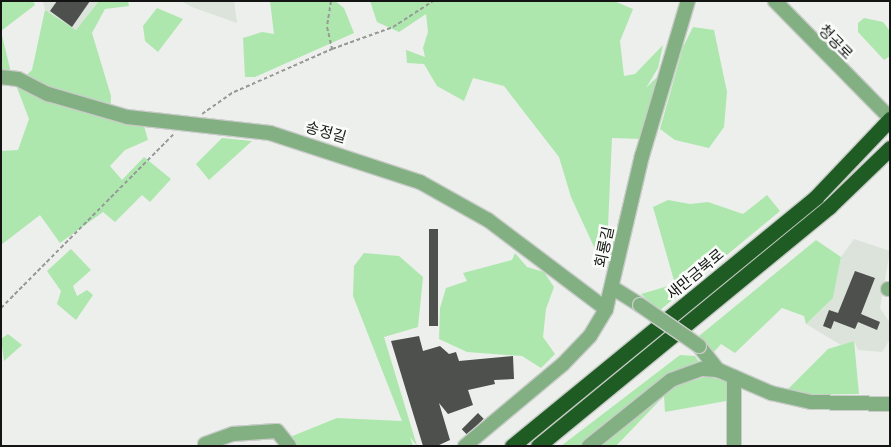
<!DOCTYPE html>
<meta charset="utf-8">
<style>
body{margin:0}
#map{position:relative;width:891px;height:447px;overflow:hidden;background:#ecefec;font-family:"Golos Text","Noto Sans KR",sans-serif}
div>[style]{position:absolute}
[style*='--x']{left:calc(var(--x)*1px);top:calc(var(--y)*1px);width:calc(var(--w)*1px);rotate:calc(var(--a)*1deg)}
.built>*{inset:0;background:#dbe3da}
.green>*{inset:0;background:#ade7ad}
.building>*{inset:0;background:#4d504d;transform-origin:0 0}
.path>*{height:2px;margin-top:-1px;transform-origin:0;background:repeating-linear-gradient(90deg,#979997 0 4px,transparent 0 6.5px)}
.roads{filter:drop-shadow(1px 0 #c9ccc9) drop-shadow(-1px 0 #c9ccc9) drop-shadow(0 1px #c9ccc9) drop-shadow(0 -1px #c9ccc9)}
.minor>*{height:14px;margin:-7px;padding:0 7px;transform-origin:7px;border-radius:7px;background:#83b082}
.highway>*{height:15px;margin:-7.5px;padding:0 7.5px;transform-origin:7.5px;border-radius:7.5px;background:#1f5c24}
.bridges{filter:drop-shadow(1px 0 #c9ccc9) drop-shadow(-1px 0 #c9ccc9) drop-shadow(0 1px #c9ccc9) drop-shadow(0 -1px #c9ccc9)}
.minor-bridge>*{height:14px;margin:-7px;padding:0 7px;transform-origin:7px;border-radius:7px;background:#83b082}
span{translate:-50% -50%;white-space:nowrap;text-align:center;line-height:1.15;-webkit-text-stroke:5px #f9fcf9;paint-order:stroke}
.street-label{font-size:15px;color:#131413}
.frame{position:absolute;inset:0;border:2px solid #131413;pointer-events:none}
</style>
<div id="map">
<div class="built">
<div style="clip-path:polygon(43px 1px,99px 1px,76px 30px,45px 10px)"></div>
<div style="clip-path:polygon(181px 1px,234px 1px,237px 23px,192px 7px)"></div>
<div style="clip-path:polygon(854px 239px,890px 251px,880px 308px,890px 323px,890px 339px,882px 352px,858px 350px,854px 341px,841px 345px,806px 324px,833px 298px,841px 257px)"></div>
</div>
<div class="green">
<div style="clip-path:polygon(1px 1px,33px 1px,35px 5px,1px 31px,11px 73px,1px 74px)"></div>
<div style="clip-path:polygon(99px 1px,128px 1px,129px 6px,105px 9px,92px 33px,111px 96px,110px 120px,144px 126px,148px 140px,125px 150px,110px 166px,122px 180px,144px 157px,171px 179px,150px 202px,142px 195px,115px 222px,103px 212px,60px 243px,40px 215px,1px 245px,1px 151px,18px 150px,29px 119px,16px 85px,32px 70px,45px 10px,76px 30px)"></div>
<div style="clip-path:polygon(270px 1px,335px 1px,344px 8px,354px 33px,255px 77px,245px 77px,243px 38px,262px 32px,274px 34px)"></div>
<div style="clip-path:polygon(370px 1px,614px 1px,633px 9px,620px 41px,624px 76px,635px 74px,663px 45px,658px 68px,646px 88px,662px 72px,641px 139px,612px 138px,608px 226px,601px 262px,571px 197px,559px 157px,504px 86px,473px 78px,464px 101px,437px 86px,424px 64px,407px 63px,406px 50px,425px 57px,423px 48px,428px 32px,426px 14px,399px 32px,377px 22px)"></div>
<div style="clip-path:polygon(157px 8px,183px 19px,158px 52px,145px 41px,143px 26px)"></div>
<div style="clip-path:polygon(864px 18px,883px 22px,890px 31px,890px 56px,884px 60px,858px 32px,858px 23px)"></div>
<div style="clip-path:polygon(693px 27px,714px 30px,727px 92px,724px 127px,709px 148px,675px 140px,660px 129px,683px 47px)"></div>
<div style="clip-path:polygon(222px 138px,252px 141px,209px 180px,196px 164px)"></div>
<div style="clip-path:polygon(767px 195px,780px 211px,659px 311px,641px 294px,675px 284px,653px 207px,668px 200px,690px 204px,708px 202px,743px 214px)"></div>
<div style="clip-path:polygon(816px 240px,841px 257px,833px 298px,806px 324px,804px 316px,782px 308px,735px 353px,721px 344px,714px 352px,699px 336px)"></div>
<div style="clip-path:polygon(71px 249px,91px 270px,73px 286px,77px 296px,87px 290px,93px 295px,76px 320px,57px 304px,61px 291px,47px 271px)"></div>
<div style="clip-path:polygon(364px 253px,399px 256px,423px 277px,418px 327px,384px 337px,417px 446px,410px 437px,413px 446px,296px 446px,290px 437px,337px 418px,402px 421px,353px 296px,354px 266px)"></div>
<div style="clip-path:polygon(515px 253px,527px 267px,544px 272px,554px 287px,546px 309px,543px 337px,555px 354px,541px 368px,522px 356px,467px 352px,439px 339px,440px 308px,446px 288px,467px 281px,463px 273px,512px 260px)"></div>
<div style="clip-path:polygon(8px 334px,22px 345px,4px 361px,1px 339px)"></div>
<div style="clip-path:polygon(854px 341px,859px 394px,794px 395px,788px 389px,828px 349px)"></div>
<div style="clip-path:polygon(680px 355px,695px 356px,700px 363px,669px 372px,581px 446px,561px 446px)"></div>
<div style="clip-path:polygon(709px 376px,726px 382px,726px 401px,665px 412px,664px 396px,616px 446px,600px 446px,676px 385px)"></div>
</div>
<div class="building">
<div style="clip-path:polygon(57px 1px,90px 1px,72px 27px,50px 11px)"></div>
<div style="left:429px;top:229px;width:9px;height:97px"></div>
<div style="clip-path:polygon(855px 271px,875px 278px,861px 314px,880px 322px,877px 330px,858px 322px,855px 329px,834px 321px,831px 329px,823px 326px,829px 310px,838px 313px)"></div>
<div style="clip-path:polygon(419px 336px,423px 351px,440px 346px,449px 354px,456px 352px,459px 361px,513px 356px,514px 379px,494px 380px,495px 384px,468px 390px,473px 405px,448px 414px,439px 403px,450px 440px,437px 446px,423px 446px,391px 341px)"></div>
<div style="left:478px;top:413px;width:8px;height:23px;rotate:45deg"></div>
</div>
<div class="path">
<div style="--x:331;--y:1;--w:26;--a:99"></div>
<div style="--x:327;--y:27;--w:23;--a:77"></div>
<div style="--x:202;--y:114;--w:39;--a:-35"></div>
<div style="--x:234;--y:92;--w:107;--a:-23.7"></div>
<div style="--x:332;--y:49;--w:65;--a:-19.8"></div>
<div style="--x:393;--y:27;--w:48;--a:-33"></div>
<div style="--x:1;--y:308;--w:245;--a:-45.2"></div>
</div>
<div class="roads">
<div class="minor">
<div style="--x:775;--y:1;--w:164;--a:45.5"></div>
<div style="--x:1;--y:77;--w:17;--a:7"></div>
<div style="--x:18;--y:79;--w:34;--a:27"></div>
<div style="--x:48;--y:94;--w:82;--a:16.2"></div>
<div style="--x:127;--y:117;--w:144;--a:6.4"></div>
<div style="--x:270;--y:133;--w:158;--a:18.1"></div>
<div style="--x:420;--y:182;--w:78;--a:29.2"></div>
<div style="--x:488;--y:220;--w:148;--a:37"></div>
<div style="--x:613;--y:288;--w:32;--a:32"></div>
<div style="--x:888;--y:289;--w:2;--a:0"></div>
<div style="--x:699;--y:346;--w:31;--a:52"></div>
<div style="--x:734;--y:377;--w:69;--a:90"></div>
<div style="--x:205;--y:444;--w:30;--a:-20"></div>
<div style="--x:233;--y:434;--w:44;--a:-3.9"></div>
<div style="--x:277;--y:431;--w:19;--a:51"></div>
<div style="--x:465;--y:446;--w:128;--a:-39.9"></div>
<div style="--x:563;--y:364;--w:39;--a:-46"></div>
<div style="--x:590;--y:336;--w:31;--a:-59"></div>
<div style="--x:606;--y:309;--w:157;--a:-76.8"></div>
<div style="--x:642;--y:156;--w:162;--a:-73.5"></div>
<div style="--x:589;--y:446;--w:105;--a:-38.8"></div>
<div style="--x:671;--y:380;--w:33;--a:-20"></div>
<div style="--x:702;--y:369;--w:16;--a:4"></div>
<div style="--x:718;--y:370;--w:58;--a:23.5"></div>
<div style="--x:771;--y:393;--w:41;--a:12.7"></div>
<div style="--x:811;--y:402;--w:79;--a:1.5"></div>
</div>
<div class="highway">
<div style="--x:512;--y:446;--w:393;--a:-39.3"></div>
<div style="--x:816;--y:197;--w:108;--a:-46.5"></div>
<div style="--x:538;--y:446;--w:377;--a:-39.4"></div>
<div style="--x:829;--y:207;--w:85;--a:-44"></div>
</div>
</div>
<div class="bridges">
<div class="minor-bridge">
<div style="--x:640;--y:305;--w:72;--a:34.8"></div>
</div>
</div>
<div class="street-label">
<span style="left:836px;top:42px;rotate:45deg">청공로</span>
<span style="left:326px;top:132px;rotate:16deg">송정길</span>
<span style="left:604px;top:247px;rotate:-78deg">회룡길</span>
<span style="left:695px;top:274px;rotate:-40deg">새만금북로</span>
</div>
<div class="frame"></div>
</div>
